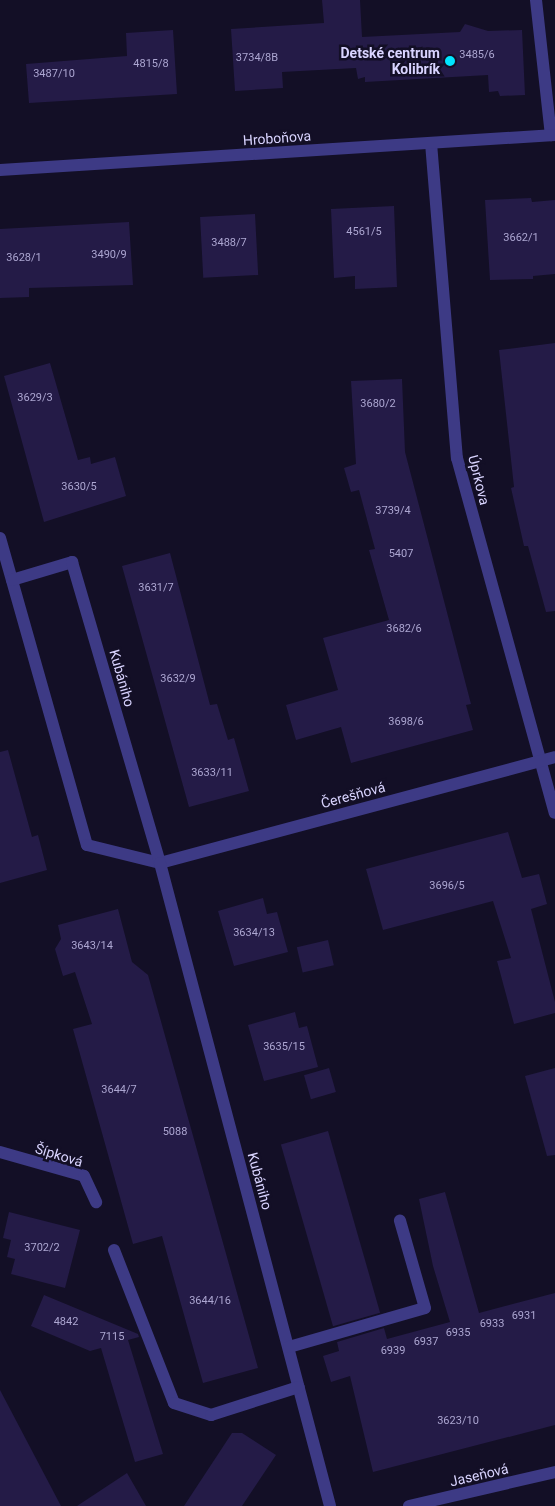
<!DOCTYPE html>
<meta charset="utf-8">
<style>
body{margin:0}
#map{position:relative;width:555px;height:1506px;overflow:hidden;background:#130f26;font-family:Roboto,sans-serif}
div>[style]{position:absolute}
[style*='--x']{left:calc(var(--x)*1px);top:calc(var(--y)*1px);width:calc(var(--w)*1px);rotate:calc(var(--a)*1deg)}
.building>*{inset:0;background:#241b47;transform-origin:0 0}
.minor>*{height:12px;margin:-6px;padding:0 6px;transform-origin:6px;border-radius:6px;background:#3d3a85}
.dots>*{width:14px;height:14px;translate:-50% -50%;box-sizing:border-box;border:2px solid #130f26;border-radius:50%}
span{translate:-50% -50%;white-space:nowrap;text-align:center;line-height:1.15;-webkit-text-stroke:5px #130f26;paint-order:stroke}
.number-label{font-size:11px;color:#aca6d1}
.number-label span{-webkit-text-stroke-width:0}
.poi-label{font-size:14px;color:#d9d4ff;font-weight:700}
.right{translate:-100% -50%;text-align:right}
.street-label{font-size:14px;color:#d9d4ff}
</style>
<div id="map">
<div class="building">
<div style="clip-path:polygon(322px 0,360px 0,362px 37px,460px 32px,465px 24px,488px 31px,522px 30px,525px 95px,500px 96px,498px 91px,489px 92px,488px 75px,365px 82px,365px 77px,358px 79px,356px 68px,282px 72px,283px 88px,235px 91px,231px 29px,324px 23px)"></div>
<div style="clip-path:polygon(173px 30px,177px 94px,29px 103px,26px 64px,127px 56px,126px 33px)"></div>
<div style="clip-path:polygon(531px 198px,532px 202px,555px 200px,555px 274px,533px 276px,533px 279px,490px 280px,485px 200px)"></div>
<div style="clip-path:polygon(394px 206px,397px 287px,355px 289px,355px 276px,334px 278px,331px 209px)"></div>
<div style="left:255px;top:214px;width:61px;height:55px;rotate:87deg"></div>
<div style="clip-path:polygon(129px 222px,133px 285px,29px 288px,29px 297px,0 298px,0 229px)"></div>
<div style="clip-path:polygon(555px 343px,555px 611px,546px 612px,528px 546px,524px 546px,511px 488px,514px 487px,499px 350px)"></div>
<div style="clip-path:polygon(50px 363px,78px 460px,90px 457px,91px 464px,115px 457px,126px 496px,44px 522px,4px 376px)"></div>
<div style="clip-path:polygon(402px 379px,405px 452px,471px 704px,466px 705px,473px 730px,351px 763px,341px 727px,296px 740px,286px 705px,338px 690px,323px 638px,389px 620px,369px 550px,375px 549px,359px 490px,351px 492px,344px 468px,356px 464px,351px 381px)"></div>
<div style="clip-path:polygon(170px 553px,210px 705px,217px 704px,228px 740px,234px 738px,249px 791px,189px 807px,122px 566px)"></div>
<div style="clip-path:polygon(8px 750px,32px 837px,38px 835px,47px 870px,0 883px,0 752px)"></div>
<div style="clip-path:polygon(508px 832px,522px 878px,539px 874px,547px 904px,531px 909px,555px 1002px,555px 1013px,514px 1024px,497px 961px,511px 958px,493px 901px,383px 930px,366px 869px)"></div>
<div style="clip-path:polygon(263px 898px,267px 914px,277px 912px,288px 952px,234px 966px,218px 911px)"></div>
<div style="clip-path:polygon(118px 909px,132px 962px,148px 975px,258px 1368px,203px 1383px,162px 1236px,133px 1244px,73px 1029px,92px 1024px,75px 972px,63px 976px,55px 949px,61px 939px,58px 925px)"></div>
<div style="left:328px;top:940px;width:26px;height:32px;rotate:77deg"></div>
<div style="clip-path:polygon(295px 1012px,299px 1028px,307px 1026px,318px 1067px,264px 1081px,248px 1025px)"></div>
<div style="left:329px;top:1068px;width:25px;height:26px;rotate:74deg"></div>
<div style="clip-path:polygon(555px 1068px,555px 1155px,547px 1156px,525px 1076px)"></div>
<div style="left:328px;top:1131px;width:189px;height:49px;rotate:74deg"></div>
<div style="clip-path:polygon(445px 1192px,479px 1313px,555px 1293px,555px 1425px,373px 1472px,350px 1376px,331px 1382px,323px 1356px,339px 1351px,337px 1342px,384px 1328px,387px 1339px,450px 1322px,433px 1266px,419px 1199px)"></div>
<div style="clip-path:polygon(9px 1212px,80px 1230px,65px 1288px,11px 1274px,15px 1259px,7px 1257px,11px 1240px,3px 1238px)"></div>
<div style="clip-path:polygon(44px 1295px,138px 1334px,139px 1337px,128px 1340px,163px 1454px,135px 1462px,101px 1348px,90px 1351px,31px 1326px)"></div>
<div style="clip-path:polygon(0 1390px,61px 1506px,0 1506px)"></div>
<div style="clip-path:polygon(232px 1433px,242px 1433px,276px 1455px,242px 1506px,184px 1506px)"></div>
<div style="clip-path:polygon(127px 1473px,146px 1506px,77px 1506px)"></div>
</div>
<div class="minor">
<div style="--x:536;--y:0;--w:136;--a:83.7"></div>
<div style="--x:431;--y:143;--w:316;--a:85.3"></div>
<div style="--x:457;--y:458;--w:368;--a:74.6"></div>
<div style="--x:0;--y:170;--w:556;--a:-3.61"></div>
<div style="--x:0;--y:538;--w:319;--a:74.2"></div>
<div style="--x:87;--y:845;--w:75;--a:13.9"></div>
<div style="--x:160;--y:863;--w:409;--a:-15"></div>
<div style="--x:12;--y:580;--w:63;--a:-16.7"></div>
<div style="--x:72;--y:562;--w:314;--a:73.7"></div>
<div style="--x:160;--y:863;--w:665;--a:75.19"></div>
<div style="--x:0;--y:1152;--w:87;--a:15.9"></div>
<div style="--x:84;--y:1176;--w:29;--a:65"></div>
<div style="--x:114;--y:1250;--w:164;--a:68.6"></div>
<div style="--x:174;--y:1403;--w:39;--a:18"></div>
<div style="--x:211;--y:1415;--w:92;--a:-17.7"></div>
<div style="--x:289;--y:1347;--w:141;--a:-16"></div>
<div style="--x:425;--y:1308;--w:91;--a:-106"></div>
<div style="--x:409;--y:1506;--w:150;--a:-13.1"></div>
</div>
<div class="dots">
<div style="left:450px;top:61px;background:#00e5ff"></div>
</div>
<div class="number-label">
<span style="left:477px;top:55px">3485/6</span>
<span style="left:257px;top:58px">3734/8B</span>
<span style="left:151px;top:64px">4815/8</span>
<span style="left:54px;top:74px">3487/10</span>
<span style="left:364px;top:232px">4561/5</span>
<span style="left:521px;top:238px">3662/1</span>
<span style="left:229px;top:243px">3488/7</span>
<span style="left:109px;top:255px">3490/9</span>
<span style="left:24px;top:258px">3628/1</span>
<span style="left:35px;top:398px">3629/3</span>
<span style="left:378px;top:404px">3680/2</span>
<span style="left:79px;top:487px">3630/5</span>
<span style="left:393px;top:511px">3739/4</span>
<span style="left:401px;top:554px">5407</span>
<span style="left:156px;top:588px">3631/7</span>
<span style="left:404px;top:629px">3682/6</span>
<span style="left:178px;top:679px">3632/9</span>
<span style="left:406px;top:722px">3698/6</span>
<span style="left:212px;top:773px">3633/11</span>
<span style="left:447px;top:886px">3696/5</span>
<span style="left:254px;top:933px">3634/13</span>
<span style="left:92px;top:946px">3643/14</span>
<span style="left:284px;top:1047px">3635/15</span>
<span style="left:119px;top:1090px">3644/7</span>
<span style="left:175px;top:1132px">5088</span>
<span style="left:42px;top:1248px">3702/2</span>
<span style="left:210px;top:1301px">3644/16</span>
<span style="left:524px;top:1316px">6931</span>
<span style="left:66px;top:1322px">4842</span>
<span style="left:492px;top:1324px">6933</span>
<span style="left:458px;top:1333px">6935</span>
<span style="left:112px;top:1337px">7115</span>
<span style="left:426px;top:1342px">6937</span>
<span style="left:393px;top:1351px">6939</span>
<span style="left:458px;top:1421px">3623/10</span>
</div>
<div class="poi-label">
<span class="right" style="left:440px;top:61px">Detské centrum<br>Kolibrík</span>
</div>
<div class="street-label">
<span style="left:277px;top:138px;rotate:-4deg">Hroboňova</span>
<span style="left:479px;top:480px;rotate:76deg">Úprkova</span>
<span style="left:122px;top:678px;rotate:74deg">Kubániho</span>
<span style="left:353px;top:795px;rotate:-15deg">Čerešňová</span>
<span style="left:59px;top:1155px;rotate:17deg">Šípková</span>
<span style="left:260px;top:1181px;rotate:75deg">Kubániho</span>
<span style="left:479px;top:1475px;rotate:-13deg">Jaseňová</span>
</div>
</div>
